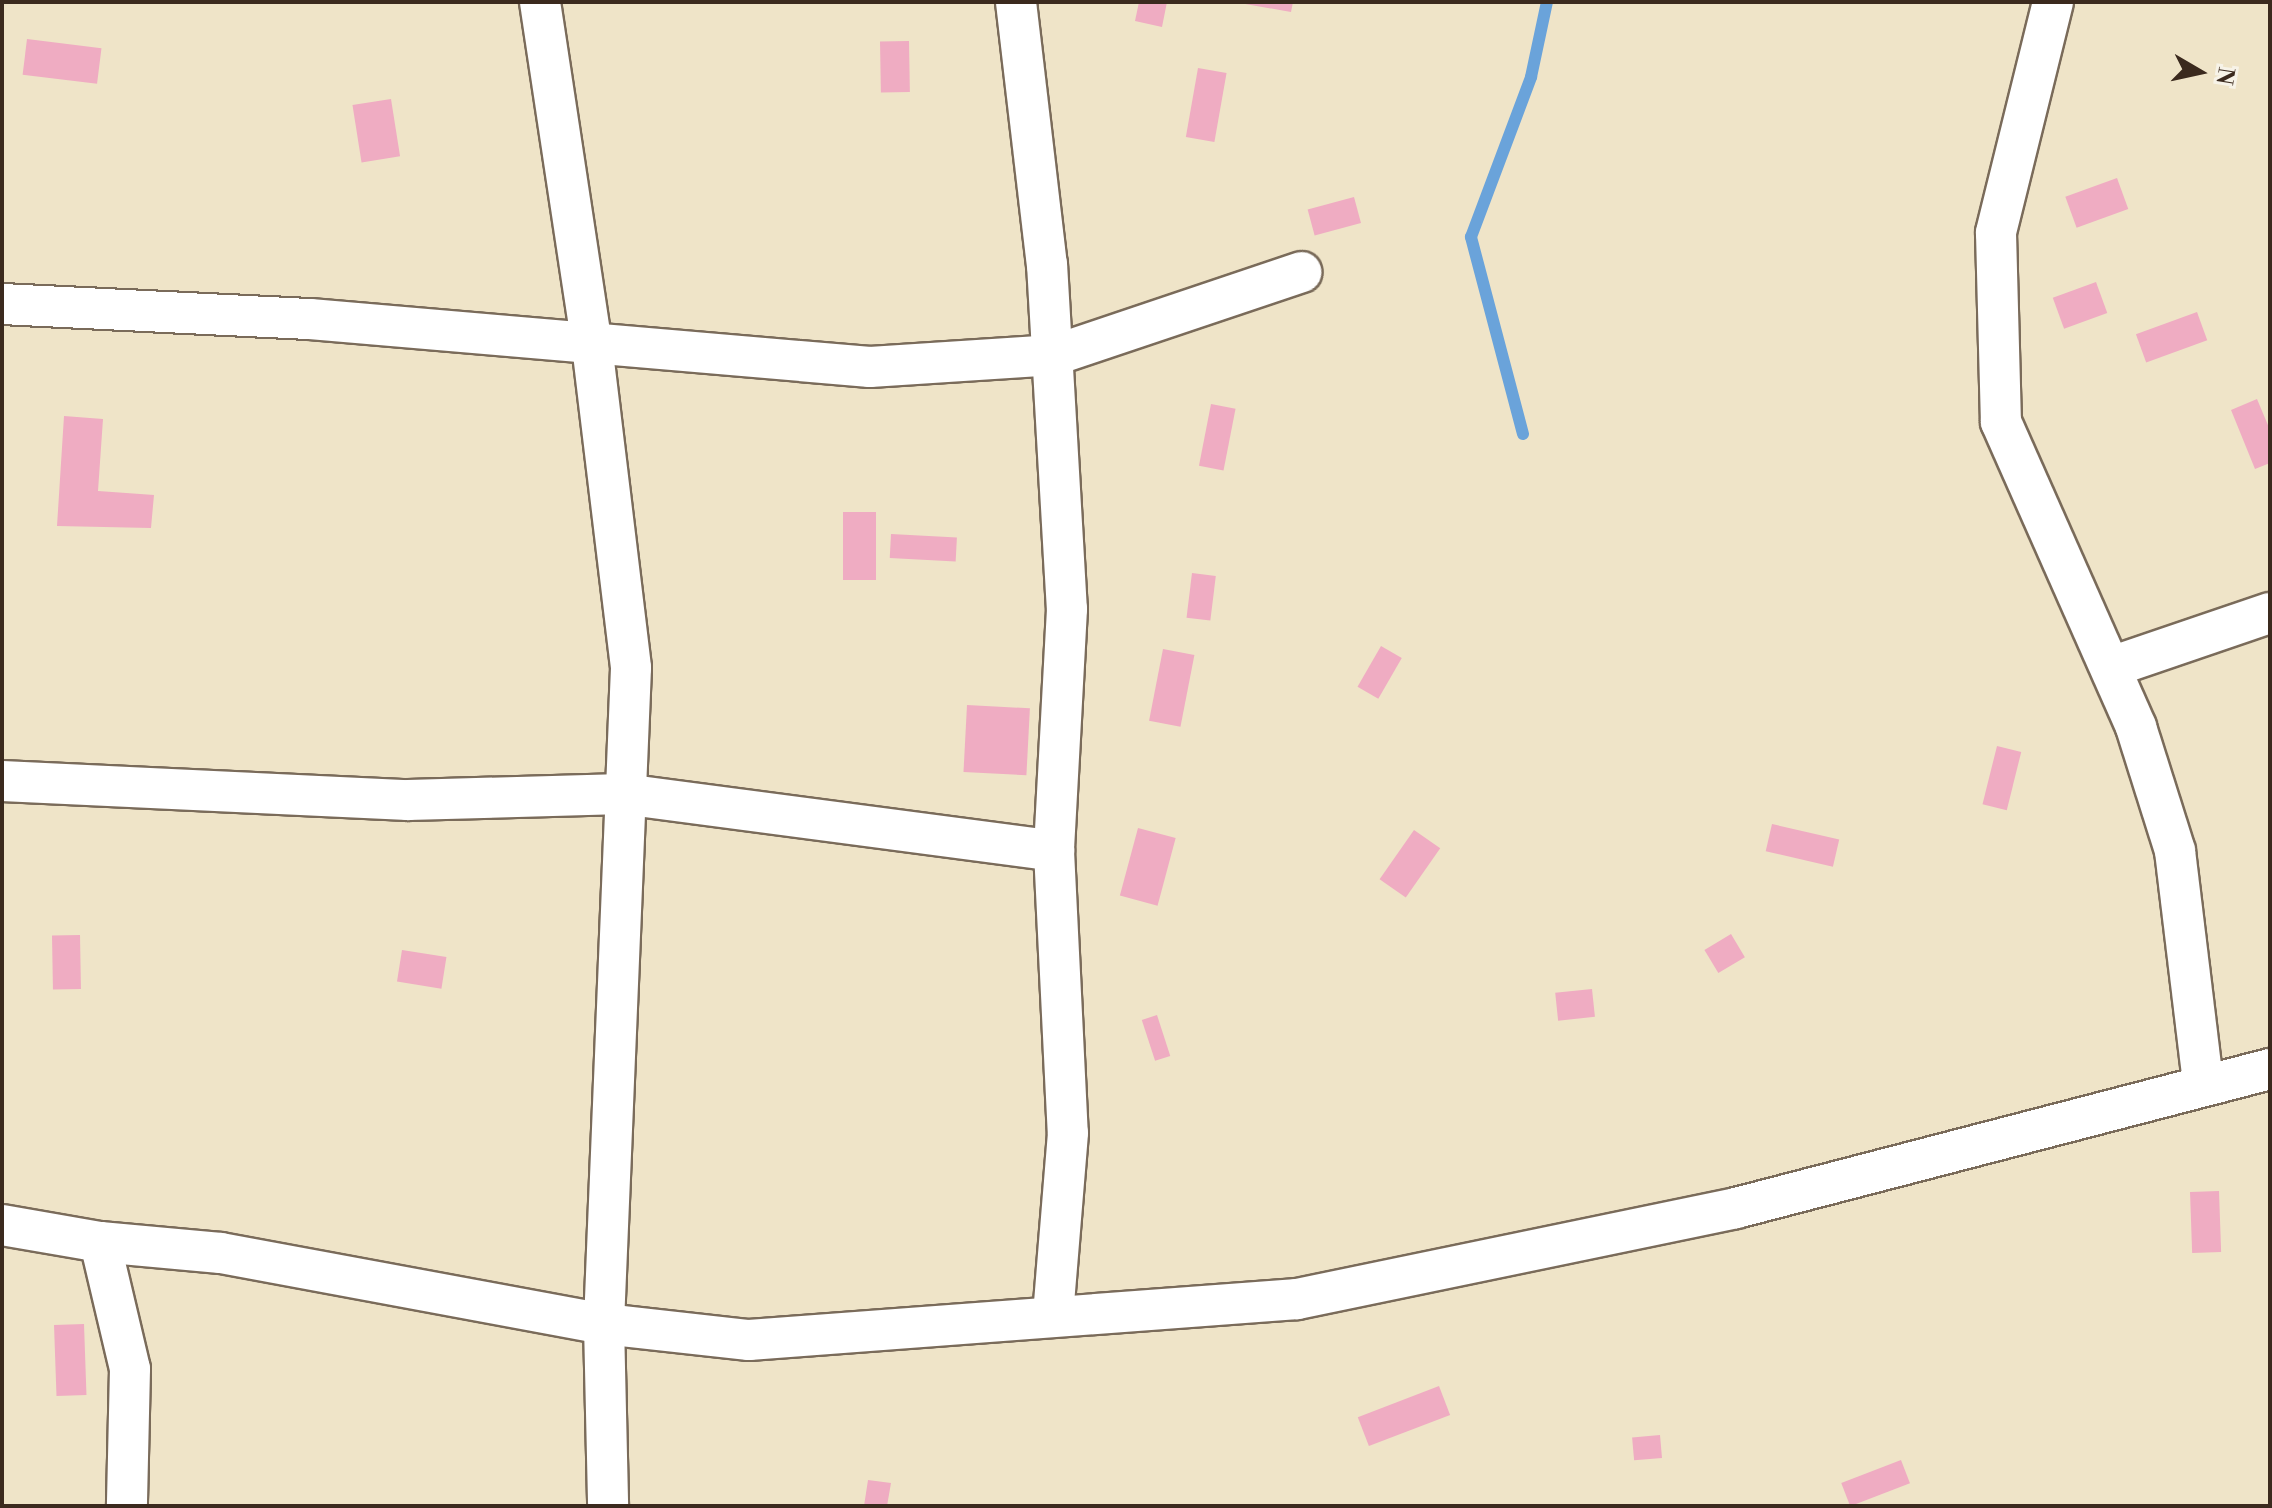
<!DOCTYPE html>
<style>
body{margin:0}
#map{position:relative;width:2272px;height:1508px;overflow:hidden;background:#efe4c8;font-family:"Libre Bodoni",serif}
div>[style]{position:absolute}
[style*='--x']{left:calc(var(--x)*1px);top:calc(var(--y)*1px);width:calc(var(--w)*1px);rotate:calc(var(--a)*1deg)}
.stream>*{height:12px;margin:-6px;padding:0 6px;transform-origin:6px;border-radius:6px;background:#6aa3da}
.building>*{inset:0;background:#efacc2;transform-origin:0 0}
.roads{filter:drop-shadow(2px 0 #7a6b5a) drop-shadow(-2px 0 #7a6b5a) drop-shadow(0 2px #7a6b5a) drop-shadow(0 -2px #7a6b5a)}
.street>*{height:40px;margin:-20px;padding:0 20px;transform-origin:20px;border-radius:20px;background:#fff}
span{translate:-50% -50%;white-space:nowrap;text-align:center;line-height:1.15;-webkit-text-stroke:6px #f7f3e8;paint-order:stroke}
.frame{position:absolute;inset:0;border:4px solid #3b2a1e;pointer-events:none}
.north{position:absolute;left:2160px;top:32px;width:80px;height:80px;-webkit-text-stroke:6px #f7f3e8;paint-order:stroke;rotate:99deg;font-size:22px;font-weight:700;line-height:32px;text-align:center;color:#3b2a1e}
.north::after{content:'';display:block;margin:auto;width:28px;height:36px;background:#3b2a1e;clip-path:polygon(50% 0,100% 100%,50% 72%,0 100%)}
</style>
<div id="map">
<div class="stream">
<div style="--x:1523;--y:434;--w:204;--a:-104.8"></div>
<div style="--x:1471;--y:237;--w:171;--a:-69.4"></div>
<div style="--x:1531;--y:77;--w:77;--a:-78"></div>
</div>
<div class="building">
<div style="clip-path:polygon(1139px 2px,1167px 2px,1162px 27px,1135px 21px)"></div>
<div style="clip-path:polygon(1234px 2px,1293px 2px,1291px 12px)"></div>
<div style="left:27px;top:39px;width:75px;height:36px;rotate:7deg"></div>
<div style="left:909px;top:41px;width:51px;height:29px;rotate:89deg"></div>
<div style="left:1198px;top:68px;width:29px;height:70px;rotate:10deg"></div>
<div style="left:391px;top:99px;width:58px;height:39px;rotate:81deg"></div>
<div style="left:2117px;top:178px;width:33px;height:55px;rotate:70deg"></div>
<div style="left:1354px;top:197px;width:27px;height:48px;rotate:75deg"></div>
<div style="left:2096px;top:282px;width:33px;height:46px;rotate:70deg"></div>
<div style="left:2197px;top:312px;width:30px;height:65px;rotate:70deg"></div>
<div style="clip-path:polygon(2257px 399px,2270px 430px,2270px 463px,2255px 469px,2231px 410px)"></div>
<div style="left:1211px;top:404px;width:25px;height:63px;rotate:11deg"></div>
<div style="clip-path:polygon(64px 416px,103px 419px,98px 491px,154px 495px,151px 528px,57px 526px)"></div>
<div style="left:843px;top:512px;width:33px;height:68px"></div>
<div style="left:891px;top:534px;width:66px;height:24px;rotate:3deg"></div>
<div style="left:1192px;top:573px;width:24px;height:45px;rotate:7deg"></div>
<div style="left:1381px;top:646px;width:24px;height:47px;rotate:30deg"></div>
<div style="left:1163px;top:649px;width:32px;height:73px;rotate:11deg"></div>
<div style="left:967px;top:705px;width:63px;height:67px;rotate:3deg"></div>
<div style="left:1997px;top:746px;width:25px;height:60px;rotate:14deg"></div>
<div style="left:1772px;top:824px;width:69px;height:28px;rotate:13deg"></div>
<div style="left:1138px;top:828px;width:39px;height:70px;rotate:15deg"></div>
<div style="left:1414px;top:830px;width:32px;height:60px;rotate:35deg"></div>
<div style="left:1731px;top:934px;width:27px;height:31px;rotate:59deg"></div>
<div style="left:80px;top:935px;width:54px;height:28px;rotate:89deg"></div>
<div style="left:402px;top:950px;width:45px;height:32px;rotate:9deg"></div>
<div style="left:1592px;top:989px;width:28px;height:37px;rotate:84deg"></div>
<div style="left:1157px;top:1015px;width:43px;height:16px;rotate:72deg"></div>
<div style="left:2219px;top:1191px;width:61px;height:29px;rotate:88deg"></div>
<div style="left:84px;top:1324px;width:71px;height:30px;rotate:88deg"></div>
<div style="left:1439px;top:1386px;width:31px;height:87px;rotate:69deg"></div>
<div style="left:1660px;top:1435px;width:23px;height:28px;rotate:85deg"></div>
<div style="left:1901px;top:1460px;width:25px;height:64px;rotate:69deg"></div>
<div style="clip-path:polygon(868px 1480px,891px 1483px,887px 1506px,864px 1506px)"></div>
</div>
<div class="roads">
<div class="street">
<div style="--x:540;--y:2;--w:347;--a:81.4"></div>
<div style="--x:592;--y:345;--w:325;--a:83.1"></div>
<div style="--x:631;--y:668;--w:657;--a:92.36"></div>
<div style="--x:604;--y:1324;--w:182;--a:88.7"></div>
<div style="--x:1016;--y:2;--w:264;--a:83.3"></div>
<div style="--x:1047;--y:264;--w:346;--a:86.7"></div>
<div style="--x:1067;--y:609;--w:242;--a:93.1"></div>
<div style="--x:1054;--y:851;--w:282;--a:87.2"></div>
<div style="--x:1068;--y:1133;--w:183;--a:94.7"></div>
<div style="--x:2053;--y:2;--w:238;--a:103.9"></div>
<div style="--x:1996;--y:233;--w:189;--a:88.5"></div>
<div style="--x:2001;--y:422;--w:334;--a:66.1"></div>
<div style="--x:2136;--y:727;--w:130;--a:72.5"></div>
<div style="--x:2175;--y:851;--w:234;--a:83.1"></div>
<div style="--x:2;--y:304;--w:308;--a:2.8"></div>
<div style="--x:310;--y:319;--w:562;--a:4.9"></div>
<div style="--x:870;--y:367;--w:185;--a:-3.7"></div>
<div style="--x:1055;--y:355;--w:260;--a:-18.6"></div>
<div style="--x:2111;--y:667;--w:168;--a:-18.8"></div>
<div style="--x:2;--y:781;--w:406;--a:2.7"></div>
<div style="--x:408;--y:800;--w:215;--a:-1.6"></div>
<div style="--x:623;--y:794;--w:435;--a:7.5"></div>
<div style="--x:2;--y:1225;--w:99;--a:9.8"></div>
<div style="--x:100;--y:1242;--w:121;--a:5.2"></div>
<div style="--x:221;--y:1253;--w:390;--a:10.5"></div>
<div style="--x:604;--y:1324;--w:146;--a:6.3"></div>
<div style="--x:749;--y:1340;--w:550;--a:-4.28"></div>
<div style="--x:1297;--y:1299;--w:448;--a:-11.7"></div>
<div style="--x:1736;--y:1208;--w:552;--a:-14.59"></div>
<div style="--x:100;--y:1242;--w:130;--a:76.7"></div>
<div style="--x:130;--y:1369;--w:137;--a:91.3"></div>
</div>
</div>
<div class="frame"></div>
<div class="north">N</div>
</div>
